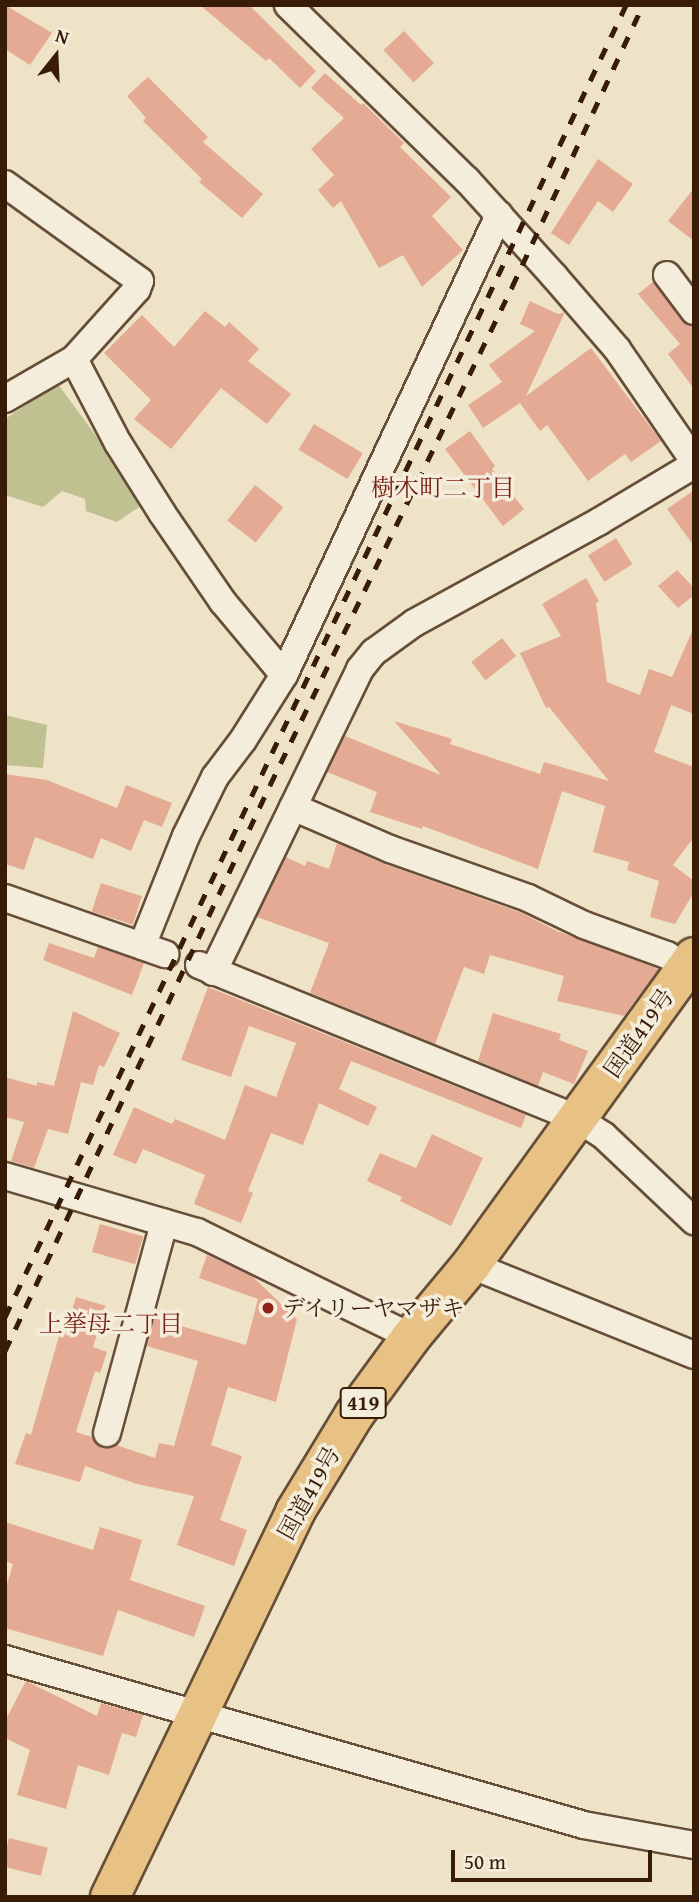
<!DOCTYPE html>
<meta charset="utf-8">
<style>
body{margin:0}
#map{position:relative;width:699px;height:1902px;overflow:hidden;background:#eee3c7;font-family:"Gentium Book Plus","Noto Serif JP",serif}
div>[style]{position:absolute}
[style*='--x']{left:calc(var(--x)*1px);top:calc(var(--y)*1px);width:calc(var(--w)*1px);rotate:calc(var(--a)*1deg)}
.green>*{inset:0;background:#c0c191}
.building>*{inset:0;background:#e4aa93;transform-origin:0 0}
.roads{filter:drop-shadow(2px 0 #664e38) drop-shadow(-2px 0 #664e38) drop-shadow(0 2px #664e38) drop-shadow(0 -2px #664e38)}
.minor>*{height:26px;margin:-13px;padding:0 13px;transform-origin:13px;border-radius:13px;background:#f4eddb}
.highway>*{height:38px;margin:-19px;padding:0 19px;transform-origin:19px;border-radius:19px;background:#e7c284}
.rail>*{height:5px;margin-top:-2.5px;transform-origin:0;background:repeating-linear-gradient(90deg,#381c08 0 12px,transparent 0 24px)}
.dots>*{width:19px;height:19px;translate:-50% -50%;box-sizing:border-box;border:4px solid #f4eddb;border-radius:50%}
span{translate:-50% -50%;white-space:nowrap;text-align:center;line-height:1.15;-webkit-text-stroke:7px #f4eddb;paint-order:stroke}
.shield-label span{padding:2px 5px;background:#f4eddb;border:2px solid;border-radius:5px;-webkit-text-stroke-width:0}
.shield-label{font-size:21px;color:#381c08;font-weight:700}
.street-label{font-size:23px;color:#381c08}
.poi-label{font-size:23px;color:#381c08}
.left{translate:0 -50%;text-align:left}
.neighbourhood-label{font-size:24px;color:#7a1f14}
.frame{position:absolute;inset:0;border:7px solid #381c08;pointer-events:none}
.north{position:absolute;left:21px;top:21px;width:70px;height:70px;-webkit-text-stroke:5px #f4eddb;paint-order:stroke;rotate:18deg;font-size:19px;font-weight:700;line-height:28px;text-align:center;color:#381c08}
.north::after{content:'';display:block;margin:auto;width:24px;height:32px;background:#381c08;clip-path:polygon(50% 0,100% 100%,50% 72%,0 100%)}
.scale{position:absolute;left:451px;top:1850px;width:201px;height:32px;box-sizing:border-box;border:4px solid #381c08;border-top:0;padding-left:9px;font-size:21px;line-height:24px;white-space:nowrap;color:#381c08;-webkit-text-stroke:5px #f4eddb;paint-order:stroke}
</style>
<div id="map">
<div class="green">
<div style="clip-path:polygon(58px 384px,145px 503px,117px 522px,86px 511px,85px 499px,62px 491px,43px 507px,5px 495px,5px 419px)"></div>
<div style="clip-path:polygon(5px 715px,47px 725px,43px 768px,5px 765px)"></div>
</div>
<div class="building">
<div style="clip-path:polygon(5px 5px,52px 33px,30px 65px,5px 49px)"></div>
<div style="clip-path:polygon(200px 5px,249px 5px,316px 71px,300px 88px,269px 58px,266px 61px)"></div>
<div style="left:404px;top:31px;width:44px;height:28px;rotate:47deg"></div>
<div style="clip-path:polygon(325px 73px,361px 105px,363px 103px,404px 143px,400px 147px,451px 197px,432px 216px,463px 250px,422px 287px,403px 255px,379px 268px,341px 201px,333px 208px,318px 190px,334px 175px,311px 149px,344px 118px,311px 88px)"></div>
<div style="clip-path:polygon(148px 77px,208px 137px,203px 142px,263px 194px,242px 218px,199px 182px,202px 179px,143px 121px,146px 118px,127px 96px)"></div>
<div style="clip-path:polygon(598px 159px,633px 184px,613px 212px,598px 201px,569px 245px,551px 233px)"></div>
<div style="clip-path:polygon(694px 188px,694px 241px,668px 221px)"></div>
<div style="clip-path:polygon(653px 282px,681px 320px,694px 326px,694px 389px,668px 354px,680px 344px,638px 294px)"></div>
<div style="clip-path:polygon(530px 301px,558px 314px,565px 312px,526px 396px,591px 348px,661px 441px,631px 462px,625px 454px,588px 481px,547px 425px,540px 431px,520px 403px,483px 428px,468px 405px,502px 382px,489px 365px,535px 331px,520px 324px)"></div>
<div style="clip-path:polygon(205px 311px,225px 327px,229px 322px,259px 349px,248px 361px,291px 394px,267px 424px,221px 388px,171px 449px,134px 419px,151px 400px,104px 353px,142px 315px,174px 347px)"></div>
<div style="left:314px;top:424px;width:57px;height:30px;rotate:31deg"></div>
<div style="clip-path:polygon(470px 431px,495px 466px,492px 469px,524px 509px,503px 526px,445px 449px)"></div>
<div style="left:255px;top:485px;width:36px;height:45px;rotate:38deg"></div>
<div style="clip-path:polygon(694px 490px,694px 546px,667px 509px)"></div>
<div style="left:616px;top:538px;width:31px;height:33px;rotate:58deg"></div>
<div style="clip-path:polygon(677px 570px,694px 588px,694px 595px,678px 608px,658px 586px)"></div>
<div style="clip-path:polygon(586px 578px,599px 601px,596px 603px,607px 682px,640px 695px,649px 669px,672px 677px,694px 627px,694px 714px,671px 705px,654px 752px,694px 767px,694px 837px,673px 865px,694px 881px,694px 892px,675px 924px,650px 917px,659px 881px,627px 870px,629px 862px,593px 852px,605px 806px,562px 791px,538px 869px,423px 826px,422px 829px,370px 812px,377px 792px,327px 772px,345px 736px,441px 775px,394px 721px,452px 739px,450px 744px,540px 774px,544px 762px,609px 781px,549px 707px,546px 708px,520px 653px,561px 636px,542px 604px)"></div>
<div style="left:502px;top:638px;width:23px;height:39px;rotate:52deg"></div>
<div style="clip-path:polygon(5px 774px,47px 780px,117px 808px,126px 785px,172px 803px,162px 827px,144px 820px,131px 851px,101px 838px,93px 859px,35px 837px,24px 870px,5px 864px)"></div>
<div style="clip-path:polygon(337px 843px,385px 864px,522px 913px,557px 931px,659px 969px,624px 1016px,557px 1001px,564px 976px,490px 955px,484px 974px,464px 967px,435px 1044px,310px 993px,329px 943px,257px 917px,286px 857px,305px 866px,307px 861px,329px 869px)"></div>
<div style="left:101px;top:883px;width:43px;height:30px;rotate:18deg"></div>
<div style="clip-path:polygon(49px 943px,94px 958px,98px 947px,144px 963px,132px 995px,43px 960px)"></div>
<div style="clip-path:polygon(208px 987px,526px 1115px,521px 1128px,351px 1061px,339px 1089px,377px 1107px,368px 1126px,319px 1103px,303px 1145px,271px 1133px,248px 1191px,253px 1193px,241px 1223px,194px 1204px,205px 1175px,143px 1149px,136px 1164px,113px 1155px,134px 1107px,172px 1124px,175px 1119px,225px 1140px,245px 1085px,276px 1097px,296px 1043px,249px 1026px,231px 1077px,181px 1060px)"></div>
<div style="clip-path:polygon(73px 1011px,120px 1033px,104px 1067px,99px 1065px,93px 1085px,81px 1082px,68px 1134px,48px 1129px,34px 1168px,11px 1161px,24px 1122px,5px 1117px,5px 1077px,37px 1086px,37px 1082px,54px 1086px)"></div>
<div style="clip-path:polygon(493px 1013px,561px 1034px,559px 1040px,588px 1051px,574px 1084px,543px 1072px,538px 1086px,478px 1061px)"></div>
<div style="clip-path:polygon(432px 1134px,483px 1158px,451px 1226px,400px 1201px,402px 1197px,367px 1181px,380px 1153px,416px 1168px)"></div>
<div style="left:100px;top:1224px;width:45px;height:29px;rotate:16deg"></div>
<div style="clip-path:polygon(207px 1255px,252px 1276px,297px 1319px,276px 1402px,228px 1387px,211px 1445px,242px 1456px,220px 1520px,247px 1530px,234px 1566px,177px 1545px,194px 1496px,137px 1484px,85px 1466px,80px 1482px,15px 1464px,26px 1433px,31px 1435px,59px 1336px,63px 1338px,76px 1297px,106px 1306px,93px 1347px,107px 1352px,100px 1373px,95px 1371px,76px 1432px,92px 1437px,102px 1448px,116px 1445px,155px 1458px,159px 1443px,174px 1446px,198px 1361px,147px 1346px,154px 1318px,246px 1345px,258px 1299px,199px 1278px)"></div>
<div style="clip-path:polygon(5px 1522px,93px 1550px,100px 1527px,142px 1540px,130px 1580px,205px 1606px,194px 1637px,118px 1610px,103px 1656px,5px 1628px,5px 1591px,13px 1564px,5px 1561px)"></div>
<div style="clip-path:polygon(26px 1681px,97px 1716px,101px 1703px,143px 1715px,136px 1737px,122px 1733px,109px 1775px,78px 1765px,66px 1809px,17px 1795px,30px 1750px,5px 1738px,5px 1721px)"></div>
<div style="left:9px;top:1838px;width:40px;height:29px;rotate:14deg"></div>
</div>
<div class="roads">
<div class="minor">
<div style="--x:288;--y:5;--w:250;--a:44.4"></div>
<div style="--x:467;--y:180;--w:130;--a:47.8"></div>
<div style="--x:554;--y:276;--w:96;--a:49.2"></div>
<div style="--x:617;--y:349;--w:136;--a:55.5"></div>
<div style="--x:5;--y:184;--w:166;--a:35.7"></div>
<div style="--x:140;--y:281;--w:9;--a:111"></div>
<div style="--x:137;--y:289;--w:94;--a:132"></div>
<div style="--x:74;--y:359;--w:80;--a:149.9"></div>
<div style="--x:667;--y:275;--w:45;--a:53.1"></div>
<div style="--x:74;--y:359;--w:95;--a:62.4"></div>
<div style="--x:118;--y:443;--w:83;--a:57.8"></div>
<div style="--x:162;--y:513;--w:108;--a:55.6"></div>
<div style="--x:223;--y:602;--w:95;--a:50.1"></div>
<div style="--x:293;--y:807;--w:106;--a:23.4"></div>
<div style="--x:390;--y:849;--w:146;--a:19.5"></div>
<div style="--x:528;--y:898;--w:62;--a:25.7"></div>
<div style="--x:584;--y:925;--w:88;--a:19.9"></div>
<div style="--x:667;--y:955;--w:22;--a:32"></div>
<div style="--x:5;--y:898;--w:170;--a:19.3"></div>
<div style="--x:142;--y:946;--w:118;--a:-68.2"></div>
<div style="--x:186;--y:836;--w:66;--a:-63.8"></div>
<div style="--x:215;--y:777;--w:46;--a:-52.9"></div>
<div style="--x:243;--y:740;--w:77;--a:-57.8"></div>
<div style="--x:284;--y:675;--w:508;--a:-64.95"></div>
<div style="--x:199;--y:965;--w:409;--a:22.1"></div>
<div style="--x:578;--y:1119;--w:31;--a:33"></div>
<div style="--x:604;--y:1136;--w:124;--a:43.4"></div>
<div style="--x:213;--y:972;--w:337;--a:-64.1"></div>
<div style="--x:360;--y:669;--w:22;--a:-51"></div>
<div style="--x:374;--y:652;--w:49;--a:-35.9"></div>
<div style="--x:414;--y:623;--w:212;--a:-28.7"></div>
<div style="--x:600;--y:521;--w:109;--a:-30.8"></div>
<div style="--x:5;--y:1176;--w:200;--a:16.3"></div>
<div style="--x:197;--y:1232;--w:238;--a:26.1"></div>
<div style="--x:471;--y:1265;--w:240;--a:22"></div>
<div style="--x:107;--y:1433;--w:218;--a:-74.8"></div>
<div style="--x:5;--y:1659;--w:602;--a:16"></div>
<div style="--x:584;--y:1825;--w:112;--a:10.3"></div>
</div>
<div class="highway">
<div style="--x:110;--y:1897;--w:427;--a:-64.3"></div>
<div style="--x:295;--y:1512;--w:114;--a:-58.7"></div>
<div style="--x:354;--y:1415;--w:97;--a:-53.8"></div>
<div style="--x:411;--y:1337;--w:94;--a:-50.2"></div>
<div style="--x:471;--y:1265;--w:380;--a:-54.1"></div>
</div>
</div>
<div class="rail">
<div style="--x:5;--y:1317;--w:1452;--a:-64.67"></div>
<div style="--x:5;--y:1351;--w:625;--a:-64.91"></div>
<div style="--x:270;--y:785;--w:554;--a:-64.08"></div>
<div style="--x:512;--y:287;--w:311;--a:-65.1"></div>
</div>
<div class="dots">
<div style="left:268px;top:1308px;background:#8f2418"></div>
</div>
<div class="shield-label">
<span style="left:363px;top:1403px">419</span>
</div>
<div class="street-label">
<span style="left:639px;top:1033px;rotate:-55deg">国道419号</span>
<span style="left:309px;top:1493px;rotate:-61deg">国道419号</span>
</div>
<div class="poi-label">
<span class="left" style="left:282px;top:1308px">デイリーヤマザキ</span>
</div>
<div class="neighbourhood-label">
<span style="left:443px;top:488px">樹木町二丁目</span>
<span style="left:111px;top:1324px">上挙母二丁目</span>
</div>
<div class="frame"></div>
<div class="north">N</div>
<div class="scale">50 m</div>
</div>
